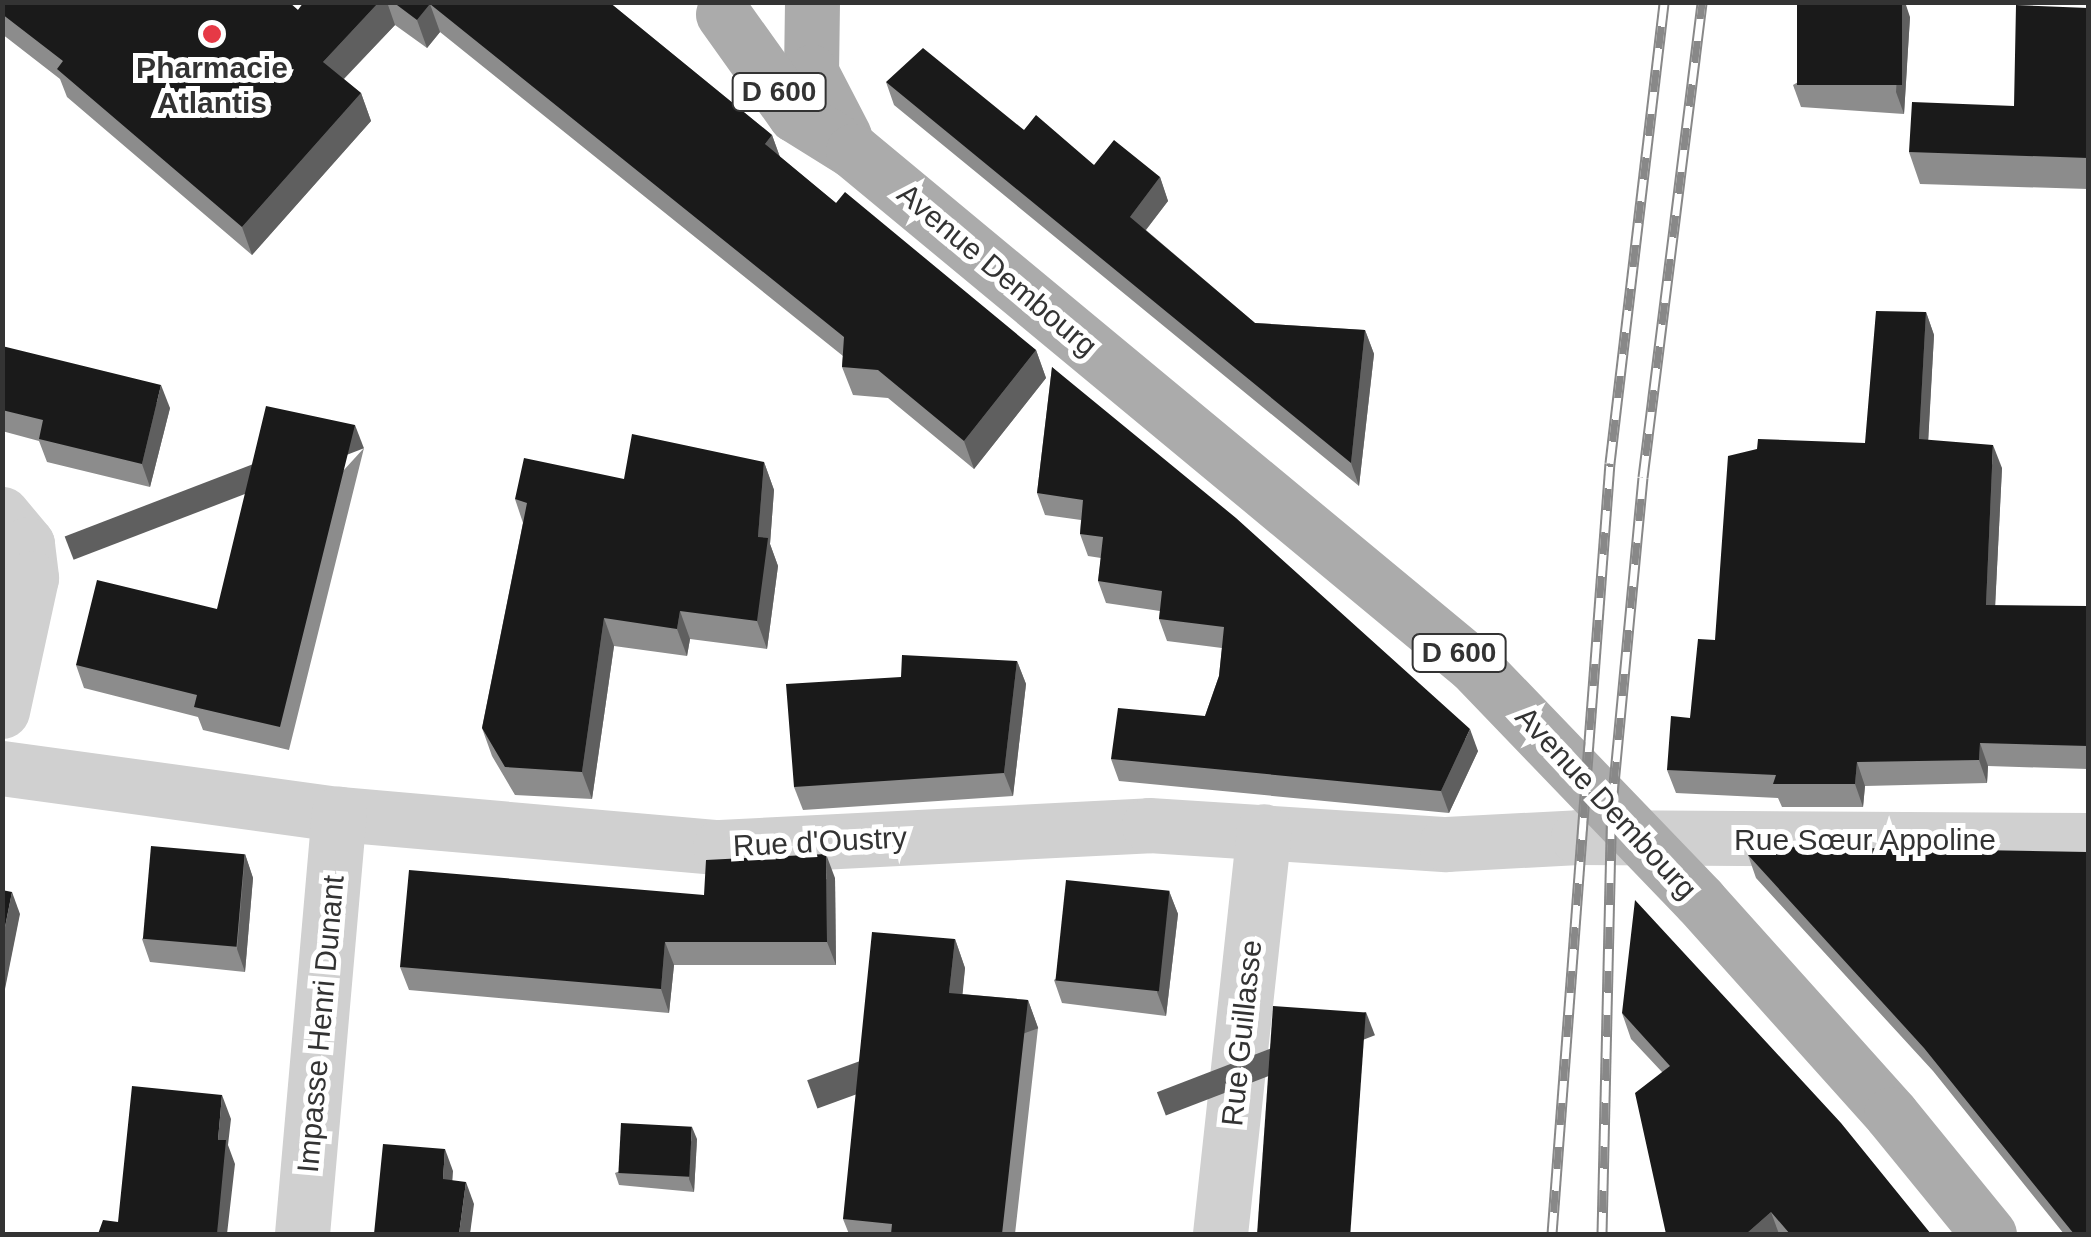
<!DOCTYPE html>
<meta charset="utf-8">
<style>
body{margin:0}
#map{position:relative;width:2091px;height:1237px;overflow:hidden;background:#fff;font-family:Arial,sans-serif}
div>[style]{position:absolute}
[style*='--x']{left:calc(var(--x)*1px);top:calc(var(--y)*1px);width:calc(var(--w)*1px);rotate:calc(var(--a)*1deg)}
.minor>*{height:55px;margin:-27.5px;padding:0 27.5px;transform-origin:27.5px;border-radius:27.5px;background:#d0d0d0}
.major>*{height:55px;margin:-27.5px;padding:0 27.5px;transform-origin:27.5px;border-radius:27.5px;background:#ababab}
.rail>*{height:11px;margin-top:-5.5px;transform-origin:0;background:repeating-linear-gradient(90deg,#fff 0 22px,#888 0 44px);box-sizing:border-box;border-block:2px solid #888}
.wall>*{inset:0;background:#8c8c8c}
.shaded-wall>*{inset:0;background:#5f5f5f;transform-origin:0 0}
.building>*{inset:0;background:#1a1a1a;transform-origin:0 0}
.dots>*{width:28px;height:28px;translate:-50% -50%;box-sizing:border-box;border:5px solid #fff;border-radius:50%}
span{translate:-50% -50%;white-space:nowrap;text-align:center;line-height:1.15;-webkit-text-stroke:10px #fff;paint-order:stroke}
.shield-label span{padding:2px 8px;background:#fff;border:2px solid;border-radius:8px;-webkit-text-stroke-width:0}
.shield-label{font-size:28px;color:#333;font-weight:700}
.poi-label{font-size:30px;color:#333;font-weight:700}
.street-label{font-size:30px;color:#333}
.frame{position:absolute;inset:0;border:5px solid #333;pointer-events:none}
</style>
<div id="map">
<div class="minor">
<div style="--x:2;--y:514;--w:39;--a:50"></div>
<div style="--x:27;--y:544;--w:34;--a:83"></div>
<div style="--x:31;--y:578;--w:136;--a:102.3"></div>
<div style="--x:2;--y:768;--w:340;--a:7.8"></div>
<div style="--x:339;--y:814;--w:382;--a:5"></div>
<div style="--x:720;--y:847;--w:430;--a:-2.9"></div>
<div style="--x:1149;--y:825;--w:298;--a:3.7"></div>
<div style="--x:1446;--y:844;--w:132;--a:-3"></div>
<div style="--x:1578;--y:837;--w:510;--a:0.34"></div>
<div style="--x:302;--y:1234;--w:422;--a:-85"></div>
<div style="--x:1220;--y:1234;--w:405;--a:-83.8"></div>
</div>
<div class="major">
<div style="--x:812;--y:2;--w:70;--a:90.8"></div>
<div style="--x:811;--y:72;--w:72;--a:62.7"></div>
<div style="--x:723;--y:14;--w:124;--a:54.5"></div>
<div style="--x:795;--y:115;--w:68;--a:31.8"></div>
<div style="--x:853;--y:151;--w:805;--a:39.66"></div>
<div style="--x:1473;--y:665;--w:327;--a:46.1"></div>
<div style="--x:1700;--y:901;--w:286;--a:48.1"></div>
<div style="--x:1891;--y:1114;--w:155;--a:50.8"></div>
</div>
<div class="rail">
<div style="--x:1552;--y:1234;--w:773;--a:-85.7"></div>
<div style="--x:1610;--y:463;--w:464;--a:-83.3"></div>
<div style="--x:1602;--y:1234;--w:429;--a:-88.7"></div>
<div style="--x:1612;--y:805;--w:329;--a:-84.6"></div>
<div style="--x:1643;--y:477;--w:479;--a:-82.9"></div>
</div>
<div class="wall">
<div style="clip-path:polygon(2px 2px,298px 10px,304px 2px,609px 2px,772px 135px,780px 157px,836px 203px,1036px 350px,1046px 378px,974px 469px,888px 398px,853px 395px,842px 367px,843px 356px,440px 32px,427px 48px,395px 25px,344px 79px,361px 93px,371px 121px,252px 255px,67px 97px,60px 79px,2px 34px)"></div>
<div style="clip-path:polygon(2088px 8px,2088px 189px,1920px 184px,1909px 152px,2014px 106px)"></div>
<div style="clip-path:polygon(1910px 17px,1904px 114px,1801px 107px,1793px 85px)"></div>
<div style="clip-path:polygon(886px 82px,1024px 130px,1094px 165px,1160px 177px,1168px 201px,1146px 230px,1255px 323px,1365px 330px,1374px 354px,1359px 486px,894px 105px)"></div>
<div style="clip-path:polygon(1926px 312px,1934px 335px,1928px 440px,2002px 468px,1995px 606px,2088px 606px,2088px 769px,1988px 766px,1987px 783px,1865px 786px,1863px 807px,1782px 807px,1778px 798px,1676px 793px,1667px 770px,1690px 718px,1715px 640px,1865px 443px)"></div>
<div style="clip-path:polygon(2px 346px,170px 408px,150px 487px,47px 462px,39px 441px,2px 431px)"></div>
<div style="clip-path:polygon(1052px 367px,1478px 751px,1449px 813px,1119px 781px,1111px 759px,1205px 716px,1219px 676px,1222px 648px,1167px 641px,1159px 619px,1160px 611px,1106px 603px,1098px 581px,1101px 558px,1088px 556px,1080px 534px,1081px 520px,1045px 515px,1037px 493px)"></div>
<div style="clip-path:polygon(364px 448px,289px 750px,203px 730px,198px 717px,84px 688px,76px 665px,217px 609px)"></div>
<div style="clip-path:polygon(764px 462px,774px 490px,770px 544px,778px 566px,767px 649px,690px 639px,687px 656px,614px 646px,592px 799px,515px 795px,492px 756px,482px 728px,523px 523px,515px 499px,624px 479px)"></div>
<div style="clip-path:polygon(1017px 661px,1026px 684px,1013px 796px,803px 810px,794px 787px,901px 677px)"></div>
<div style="clip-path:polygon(1751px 846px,2088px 1234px,2064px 1234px,1933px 1071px,1756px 878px,1748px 855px)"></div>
<div style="clip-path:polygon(245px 854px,253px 878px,245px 972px,150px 962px,142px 939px)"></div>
<div style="clip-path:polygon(835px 878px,836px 965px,674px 965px,669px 1013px,409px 990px,400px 967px,704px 895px)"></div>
<div style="clip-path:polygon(1169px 891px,1178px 914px,1166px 1016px,1062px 1003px,1054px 980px)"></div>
<div style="clip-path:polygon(955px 939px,965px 968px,962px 994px,1028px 1000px,1038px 1028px,1015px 1234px,849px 1234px,843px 1219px)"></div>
<div style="clip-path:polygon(1622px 1013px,1931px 1234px,1666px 1234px,1662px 1072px,1631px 1039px)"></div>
<div style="clip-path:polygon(697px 1139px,694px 1192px,619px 1185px,615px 1173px)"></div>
</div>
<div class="shaded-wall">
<div style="clip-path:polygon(379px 2px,387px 2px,395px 25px,333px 90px,323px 62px)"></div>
<div style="clip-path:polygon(1902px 2px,1905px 2px,1910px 17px,1904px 114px,1896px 92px)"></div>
<div style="clip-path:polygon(430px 4px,440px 32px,427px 48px,417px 20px)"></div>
<div style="clip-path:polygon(361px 93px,371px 121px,252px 255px,242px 227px)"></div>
<div style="clip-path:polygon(772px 135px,782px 163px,765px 144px)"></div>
<div style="clip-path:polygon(1160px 177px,1168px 201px,1138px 240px,1130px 217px)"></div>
<div style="clip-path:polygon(1926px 312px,1934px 335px,1927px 463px,1919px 439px)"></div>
<div style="clip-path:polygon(1365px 330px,1374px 354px,1359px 486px,1351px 463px)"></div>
<div style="clip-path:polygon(1036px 350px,1046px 378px,974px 469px,964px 441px)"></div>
<div style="clip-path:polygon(161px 385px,170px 408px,150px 487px,142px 464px)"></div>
<div style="left:355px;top:425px;width:25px;height:311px;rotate:69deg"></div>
<div style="clip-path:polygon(1993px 445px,2002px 468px,1994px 629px,1986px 605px)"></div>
<div style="clip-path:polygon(764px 462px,774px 490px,770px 544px,778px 566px,767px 649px,757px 621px,758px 537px)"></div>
<div style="clip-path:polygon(680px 611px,690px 639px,687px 656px,677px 629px)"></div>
<div style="clip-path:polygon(604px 618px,614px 646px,592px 799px,582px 772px)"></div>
<div style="clip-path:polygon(1017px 661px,1026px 684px,1013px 796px,1004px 773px)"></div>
<div style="clip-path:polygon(1470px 729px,1478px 751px,1449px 813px,1441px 791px)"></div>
<div style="clip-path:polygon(1980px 743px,1988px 766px,1987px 783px,1979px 760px)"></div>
<div style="clip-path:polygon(1857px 762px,1865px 786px,1863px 807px,1855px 784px)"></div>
<div style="clip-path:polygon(245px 854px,253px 878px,245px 972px,237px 949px)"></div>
<div style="clip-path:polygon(826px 854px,835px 878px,836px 965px,827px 942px)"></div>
<div style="clip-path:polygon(1169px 891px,1178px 914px,1166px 1016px,1157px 992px)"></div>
<div style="clip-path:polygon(12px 892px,20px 914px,2px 1004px,2px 942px)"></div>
<div style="clip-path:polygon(955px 939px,965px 968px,960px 1022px,949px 993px)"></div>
<div style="clip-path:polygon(665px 942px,674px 965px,669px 1013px,661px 989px)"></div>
<div style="left:1028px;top:1000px;width:30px;height:235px;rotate:70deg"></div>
<div style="left:1366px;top:1012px;width:25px;height:224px;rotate:69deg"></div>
<div style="clip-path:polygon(222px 1095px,231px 1119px,228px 1145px,235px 1164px,227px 1234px,217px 1234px,218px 1140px)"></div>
<div style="clip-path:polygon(692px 1127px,697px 1139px,694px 1192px,689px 1179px)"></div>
<div style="clip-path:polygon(445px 1149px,453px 1171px,451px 1201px,443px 1179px)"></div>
<div style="clip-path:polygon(466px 1182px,474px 1204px,470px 1234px,459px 1234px)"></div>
<div style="clip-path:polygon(1771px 1212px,1779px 1234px,1746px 1234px)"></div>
</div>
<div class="building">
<div style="clip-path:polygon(2px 2px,289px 2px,298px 10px,304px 2px,379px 2px,323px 62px,361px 93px,242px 227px,57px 69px,63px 61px,2px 14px)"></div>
<div style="clip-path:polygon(393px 2px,609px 2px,772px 135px,765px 144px,836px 203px,845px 192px,1036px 350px,964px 441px,878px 370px,842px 367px,844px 337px,430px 4px,417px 20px)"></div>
<div style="left:1797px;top:2px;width:105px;height:83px"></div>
<div style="clip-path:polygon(2016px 5px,2088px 8px,2088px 158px,1909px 152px,1912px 102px,2014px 106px)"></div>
<div style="clip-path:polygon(923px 48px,1024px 130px,1036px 115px,1094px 165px,1114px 140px,1160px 177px,1130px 217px,1255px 323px,1365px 330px,1351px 463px,886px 82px)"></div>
<div style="clip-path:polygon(1876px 311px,1926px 312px,1919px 439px,1993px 445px,1986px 605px,2088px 606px,2088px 746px,1980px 743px,1979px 760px,1857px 762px,1855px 784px,1773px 784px,1776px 775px,1667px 770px,1671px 716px,1690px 718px,1698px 639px,1715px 640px,1728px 456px,1757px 449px,1758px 439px,1865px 443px)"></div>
<div style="clip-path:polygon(2px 346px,161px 385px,142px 464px,39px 439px,43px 420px,2px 410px)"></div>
<div style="clip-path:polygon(1052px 367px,1236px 518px,1470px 729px,1441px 791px,1111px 759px,1118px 708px,1205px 716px,1219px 676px,1224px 627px,1159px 619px,1162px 591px,1098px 581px,1103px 537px,1080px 534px,1083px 500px,1037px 493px)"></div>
<div style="clip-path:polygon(266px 406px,355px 425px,280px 727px,194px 707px,197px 695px,76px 665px,97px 580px,217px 609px)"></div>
<div style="clip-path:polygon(632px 434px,764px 462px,758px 537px,768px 538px,757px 621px,680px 611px,677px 629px,604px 618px,582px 772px,505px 767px,482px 728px,527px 503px,515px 499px,524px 458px,624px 479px)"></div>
<div style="clip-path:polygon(902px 655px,1017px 661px,1004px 773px,794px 787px,786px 684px,901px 677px)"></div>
<div style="left:151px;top:846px;width:94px;height:93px;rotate:5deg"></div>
<div style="clip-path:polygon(1751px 846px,2088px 852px,2088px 1234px,2074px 1234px,1924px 1048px,1748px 855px)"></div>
<div style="clip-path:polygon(826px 854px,827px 942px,665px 942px,661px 989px,400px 967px,409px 870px,704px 895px,706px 860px)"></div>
<div style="left:1066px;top:880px;width:104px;height:101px;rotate:6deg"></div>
<div style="clip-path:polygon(2px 890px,12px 892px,2px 942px)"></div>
<div style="clip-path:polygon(1635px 900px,1841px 1123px,1931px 1234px,1790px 1234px,1771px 1212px,1746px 1234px,1666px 1234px,1635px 1093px,1670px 1066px,1622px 1013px)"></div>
<div style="clip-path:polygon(872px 932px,955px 939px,949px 993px,1028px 1000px,1002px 1234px,891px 1234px,892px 1224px,843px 1219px)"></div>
<div style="left:1273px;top:1006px;width:93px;height:229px;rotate:4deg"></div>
<div style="clip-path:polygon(132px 1086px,222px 1095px,218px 1140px,226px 1140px,217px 1234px,98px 1234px,103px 1220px,118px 1222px)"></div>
<div style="left:621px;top:1123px;width:71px;height:50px;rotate:3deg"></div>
<div style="clip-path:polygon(383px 1144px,445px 1149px,443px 1179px,466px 1182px,459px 1234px,374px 1234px)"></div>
</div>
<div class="dots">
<div style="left:212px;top:34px;background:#e63946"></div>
</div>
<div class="shield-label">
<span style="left:779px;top:92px">D 600</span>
<span style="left:1459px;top:653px">D 600</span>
</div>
<div class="poi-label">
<span style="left:212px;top:85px">Pharmacie<br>Atlantis</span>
</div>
<div class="street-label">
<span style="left:997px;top:270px;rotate:40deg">Avenue Dembourg</span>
<span style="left:1606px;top:803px;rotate:47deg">Avenue Dembourg</span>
<span style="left:1865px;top:840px">Rue Sœur Appoline</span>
<span style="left:820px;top:842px;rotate:-3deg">Rue d'Oustry</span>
<span style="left:321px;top:1024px;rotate:-85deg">Impasse Henri Dunant</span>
<span style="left:1242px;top:1033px;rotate:-84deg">Rue Guillasse</span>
</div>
<div class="frame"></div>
</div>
